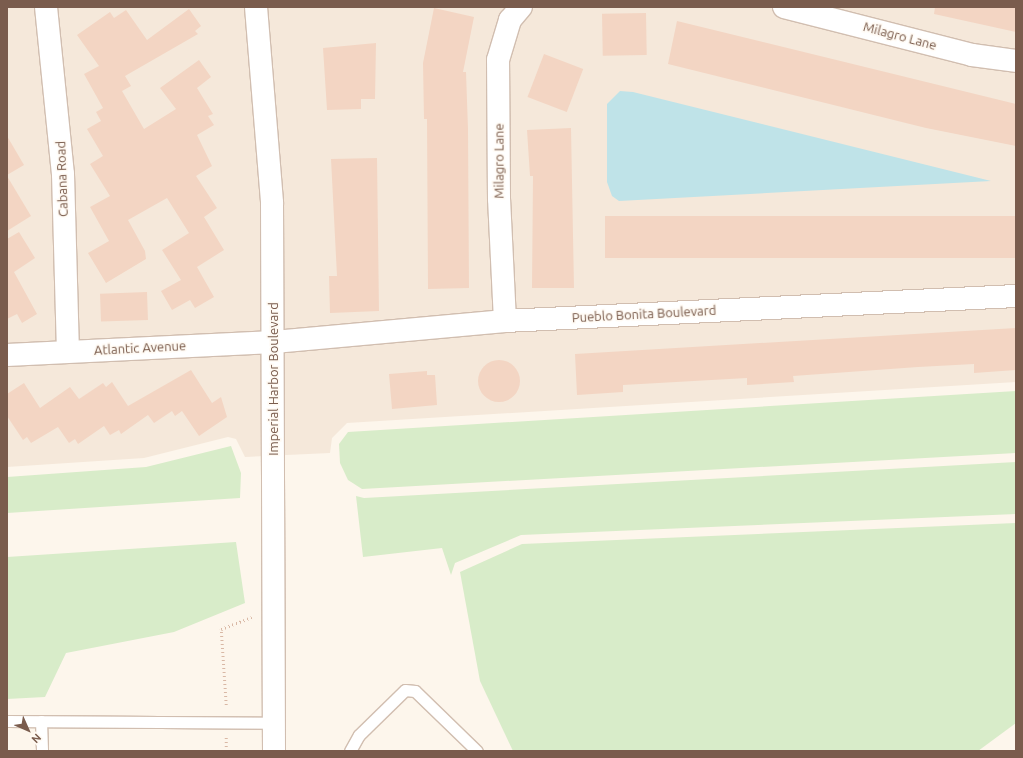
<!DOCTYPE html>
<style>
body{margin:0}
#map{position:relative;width:1023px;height:758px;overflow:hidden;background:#fdf6ec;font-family:Ubuntu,sans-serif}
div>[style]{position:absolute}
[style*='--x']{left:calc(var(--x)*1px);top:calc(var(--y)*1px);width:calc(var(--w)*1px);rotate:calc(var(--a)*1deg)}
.residential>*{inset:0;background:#f5e8da}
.green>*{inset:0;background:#d8ecc9}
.water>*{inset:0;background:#bfe3e8}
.building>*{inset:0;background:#f3d5c3;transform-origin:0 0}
.round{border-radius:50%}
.path>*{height:2.5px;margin-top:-1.25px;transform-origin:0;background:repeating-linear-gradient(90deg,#d9b8a5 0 1px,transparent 0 4px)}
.roads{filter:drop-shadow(1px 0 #d1beb0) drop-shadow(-1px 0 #d1beb0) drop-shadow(0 1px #d1beb0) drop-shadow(0 -1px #d1beb0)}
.lane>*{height:11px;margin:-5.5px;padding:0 5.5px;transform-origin:5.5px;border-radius:5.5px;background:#fff}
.street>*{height:22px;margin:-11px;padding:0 11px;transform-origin:11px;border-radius:11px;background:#fff}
span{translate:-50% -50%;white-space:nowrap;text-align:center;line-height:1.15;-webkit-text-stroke:3px #fffaf3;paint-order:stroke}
.street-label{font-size:13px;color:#7a5c4d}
.frame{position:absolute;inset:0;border:8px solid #7a5c4d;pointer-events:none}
.north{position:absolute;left:8px;top:710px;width:40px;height:40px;-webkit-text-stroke:3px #fffaf3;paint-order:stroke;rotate:135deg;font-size:11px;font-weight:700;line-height:16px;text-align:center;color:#7a5c4d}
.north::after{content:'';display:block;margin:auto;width:14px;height:18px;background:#7a5c4d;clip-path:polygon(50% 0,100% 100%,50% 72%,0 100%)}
</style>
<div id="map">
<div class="residential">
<div style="clip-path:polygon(7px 7px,1016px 7px,1016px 382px,347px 423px,332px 438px,330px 453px,245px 457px,236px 439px,228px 437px,144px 458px,7px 467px)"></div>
</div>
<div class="green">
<div style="clip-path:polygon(1016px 391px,1016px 453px,362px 489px,348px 480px,340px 463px,339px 444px,348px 432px)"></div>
<div style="clip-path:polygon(231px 446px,241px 473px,240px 498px,7px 513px,7px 477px,146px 467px)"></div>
<div style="clip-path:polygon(1016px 462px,1016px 514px,521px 535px,455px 563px,451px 575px,442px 548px,363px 557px,356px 496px,364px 498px)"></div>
<div style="clip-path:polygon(1016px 523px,1016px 723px,978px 751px,513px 751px,480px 681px,460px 572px,522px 544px)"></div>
<div style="clip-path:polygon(236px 542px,245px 603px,174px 632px,66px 653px,45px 697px,7px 699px,7px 557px)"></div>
</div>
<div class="water">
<div style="clip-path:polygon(620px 91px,633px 92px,991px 181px,619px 201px,612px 196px,607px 182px,607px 104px)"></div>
</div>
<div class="building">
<div style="clip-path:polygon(935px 7px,1016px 7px,1016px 32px,934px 14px)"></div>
<div style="clip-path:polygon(434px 8px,474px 17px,463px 72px,466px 72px,468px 129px,469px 288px,428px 289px,427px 119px,424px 119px,423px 63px)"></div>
<div style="clip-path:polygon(189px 9px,201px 26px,195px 31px,198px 34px,125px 76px,131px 86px,122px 91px,144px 129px,176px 109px,160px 88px,199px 60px,211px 77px,197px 88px,213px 114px,208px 116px,214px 125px,197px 135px,212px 166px,196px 176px,217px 208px,204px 217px,224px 250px,197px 267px,214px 297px,195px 308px,190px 300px,172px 310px,161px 291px,181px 280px,162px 250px,189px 233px,167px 198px,128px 220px,145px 251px,146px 259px,106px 283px,88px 253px,109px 241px,90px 207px,110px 196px,90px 164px,103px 156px,87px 129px,101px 121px,96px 112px,103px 108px,84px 74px,99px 66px,77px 35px,110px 12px,114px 18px,126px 10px,147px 40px)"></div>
<div style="left:646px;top:13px;width:42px;height:44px;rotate:89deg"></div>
<div style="clip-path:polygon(677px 21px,1016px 104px,1016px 146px,926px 128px,668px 64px)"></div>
<div style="clip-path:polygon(376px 43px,375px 99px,361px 99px,361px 109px,327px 110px,323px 48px)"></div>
<div style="left:544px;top:54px;width:42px;height:46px;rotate:21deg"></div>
<div style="clip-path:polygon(571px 128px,574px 288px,532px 288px,533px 176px,530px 176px,527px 130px)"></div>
<div style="clip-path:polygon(7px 136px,24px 165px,7px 175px)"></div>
<div style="clip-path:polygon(377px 158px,379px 311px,330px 313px,329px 276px,337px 276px,331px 159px)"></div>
<div style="clip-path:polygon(7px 176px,31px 216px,7px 231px)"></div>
<div style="left:1016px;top:216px;width:42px;height:411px;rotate:90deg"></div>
<div style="clip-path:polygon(19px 232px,35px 258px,14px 272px,37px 314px,22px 323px,17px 314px,7px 319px,7px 239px)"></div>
<div style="left:147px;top:292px;width:28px;height:47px;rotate:88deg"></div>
<div style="clip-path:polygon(1016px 328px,1016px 370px,974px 373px,974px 364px,918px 367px,793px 376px,794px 382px,747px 385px,747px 378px,623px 385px,623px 392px,577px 395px,575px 354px)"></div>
<div class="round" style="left:478px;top:360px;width:42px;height:42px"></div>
<div style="clip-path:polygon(191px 370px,212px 403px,221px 397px,227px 417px,199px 436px,182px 411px,175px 416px,172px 411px,154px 423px,148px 415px,121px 434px,119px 430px,110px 435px,104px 426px,78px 444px,75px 439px,69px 443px,58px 427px,31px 443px,27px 437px,23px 440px,7px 416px,7px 394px,24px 383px,40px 408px,70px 387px,79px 399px,103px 383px,106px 387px,112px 382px,128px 406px)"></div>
<div style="clip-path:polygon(427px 371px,427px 375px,435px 375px,437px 405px,392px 409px,389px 374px)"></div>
</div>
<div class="path">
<div style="--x:226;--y:705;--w:76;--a:-93.8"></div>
<div style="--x:221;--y:629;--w:33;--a:-21"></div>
<div style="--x:226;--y:751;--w:14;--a:-90"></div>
</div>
<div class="roads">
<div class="lane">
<div style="--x:7;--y:721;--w:267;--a:0.4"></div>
<div style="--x:41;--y:721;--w:30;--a:88"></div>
<div style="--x:350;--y:751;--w:18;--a:-61"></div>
<div style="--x:359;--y:735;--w:64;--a:-44.4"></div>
<div style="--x:405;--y:690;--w:10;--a:6"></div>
<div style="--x:415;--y:691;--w:86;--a:44.1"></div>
</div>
<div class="street">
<div style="--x:46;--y:7;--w:168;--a:84.2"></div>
<div style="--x:63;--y:174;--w:177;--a:88.4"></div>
<div style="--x:256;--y:7;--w:197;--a:85.3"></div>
<div style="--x:272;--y:203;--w:548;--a:89.79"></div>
<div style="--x:784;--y:7;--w:194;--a:14.3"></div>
<div style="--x:972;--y:55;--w:44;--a:7.8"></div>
<div style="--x:505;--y:321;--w:122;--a:-92.8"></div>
<div style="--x:499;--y:199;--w:139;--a:-90.4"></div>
<div style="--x:498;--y:60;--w:42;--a:-73.3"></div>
<div style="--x:510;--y:20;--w:17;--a:-50"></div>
<div style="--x:7;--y:355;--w:267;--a:-2.8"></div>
<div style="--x:274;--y:342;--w:232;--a:-5.2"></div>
<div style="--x:505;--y:321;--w:512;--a:-2.8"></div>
</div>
</div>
<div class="street-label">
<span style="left:900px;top:36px;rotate:15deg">Milagro Lane</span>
<span style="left:499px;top:161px;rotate:-90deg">Milagro Lane</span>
<span style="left:62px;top:179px;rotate:-92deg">Cabana Road</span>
<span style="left:644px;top:314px;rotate:-3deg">Pueblo Bonita Boulevard</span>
<span style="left:140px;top:348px;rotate:-3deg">Atlantic Avenue</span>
<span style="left:273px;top:379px;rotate:-90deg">Imperial Harbor Boulevard</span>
</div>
<div class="frame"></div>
<div class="north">N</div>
</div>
